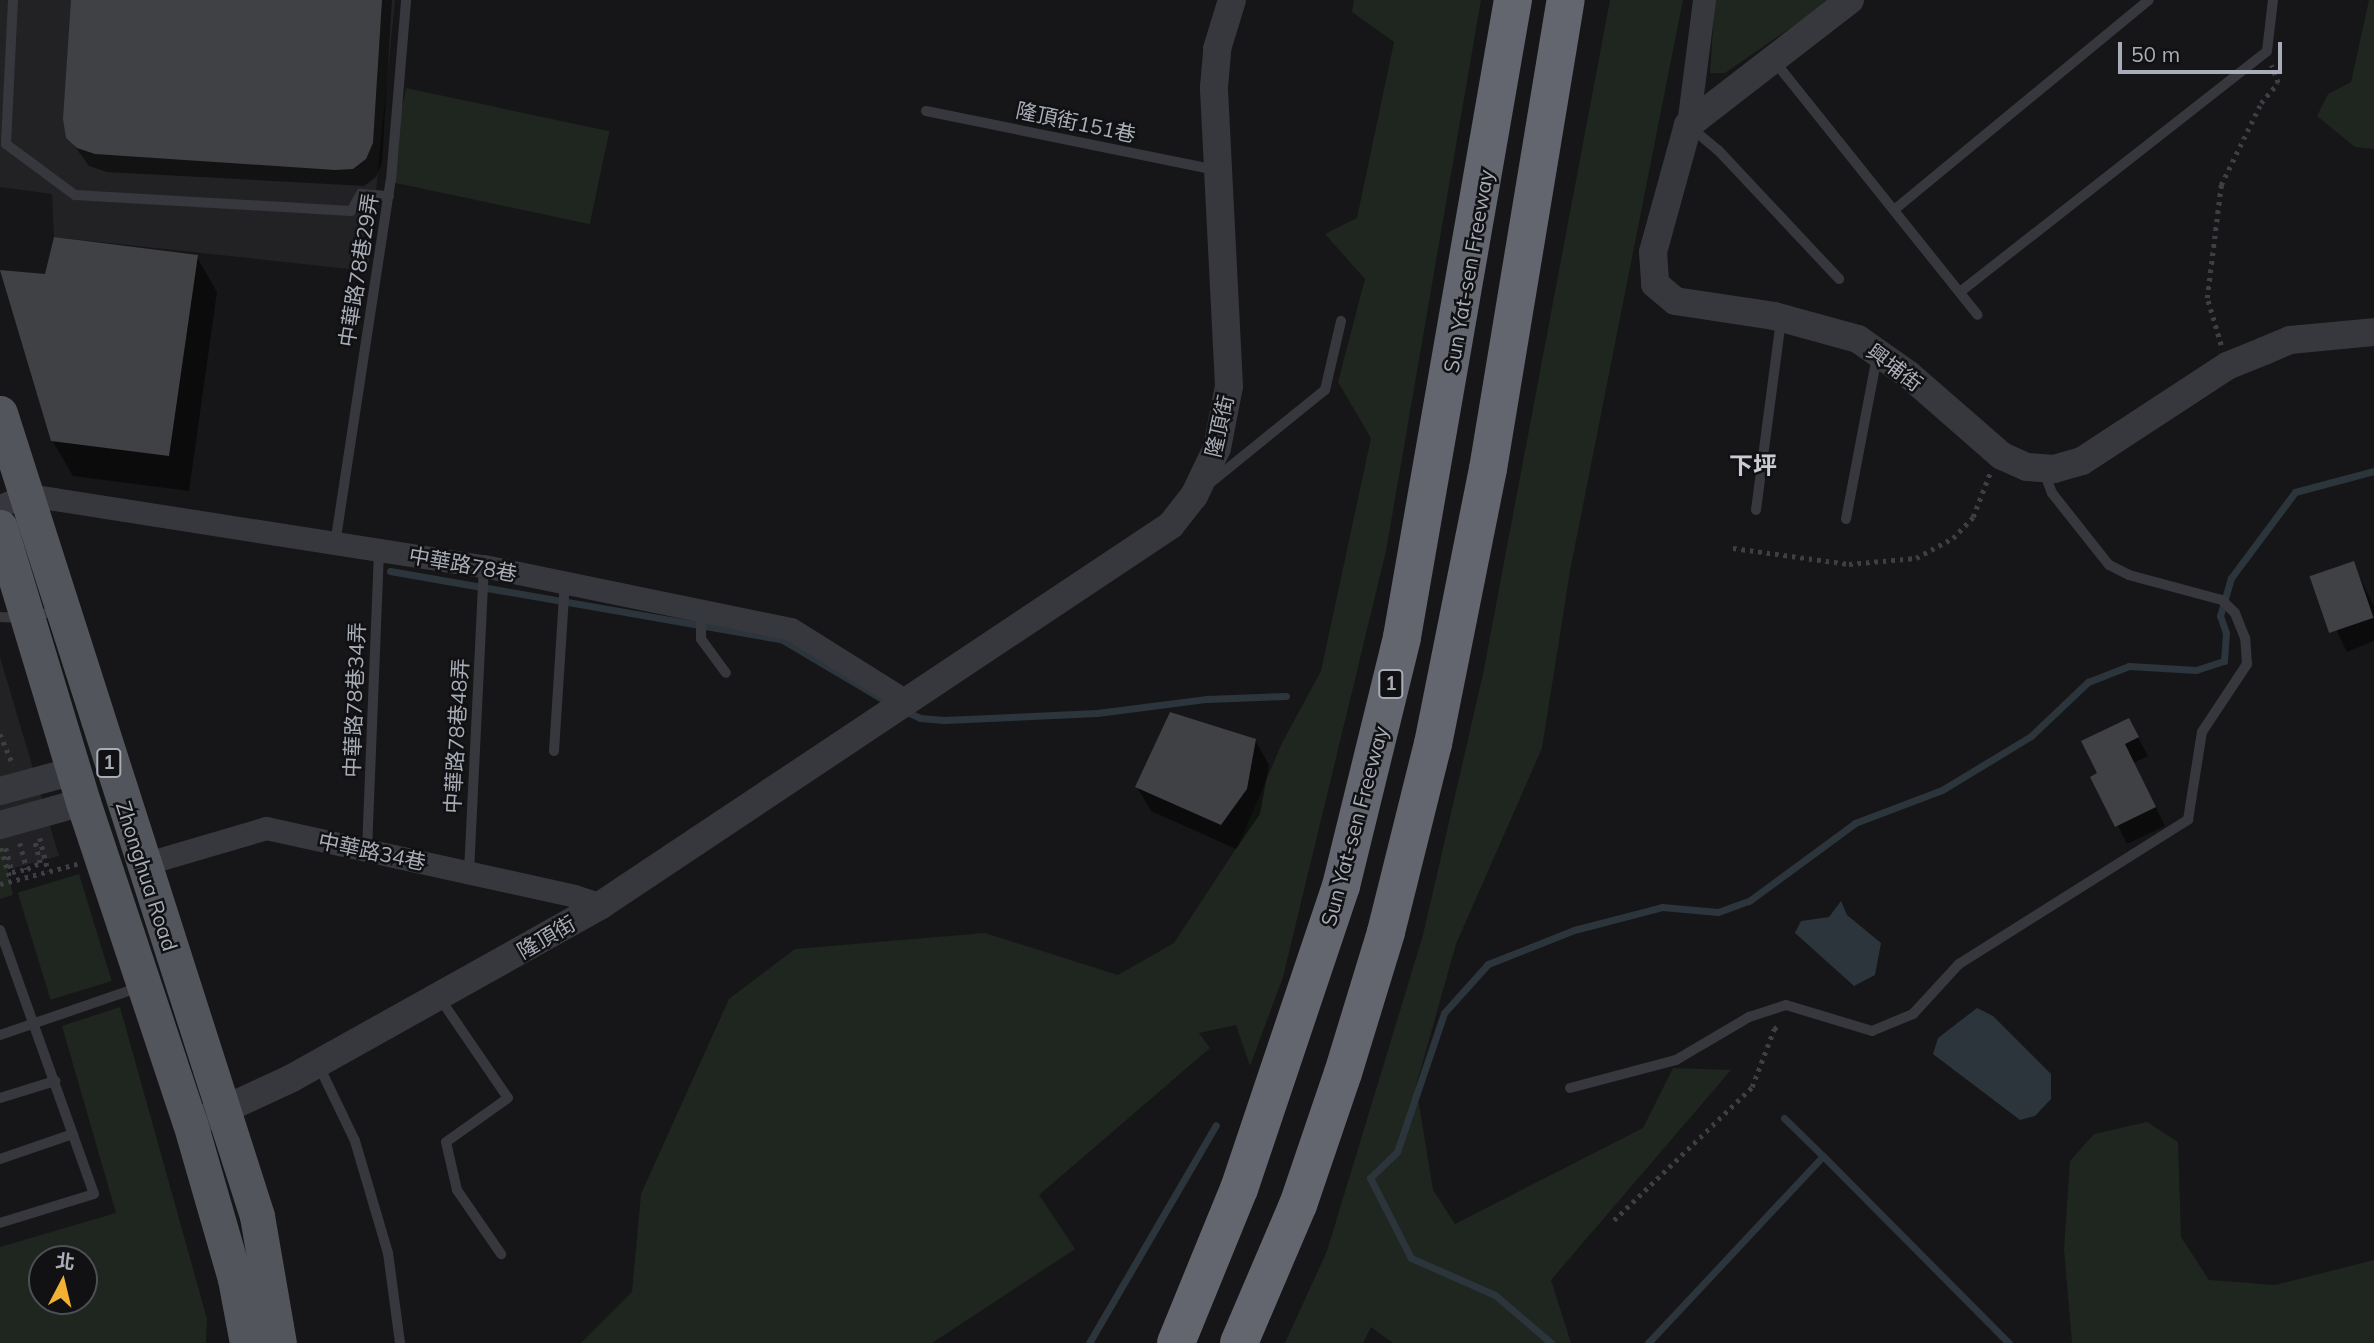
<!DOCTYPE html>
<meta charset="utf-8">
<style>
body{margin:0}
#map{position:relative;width:2374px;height:1343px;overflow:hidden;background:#161618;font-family:Mulish,"Noto Sans TC",sans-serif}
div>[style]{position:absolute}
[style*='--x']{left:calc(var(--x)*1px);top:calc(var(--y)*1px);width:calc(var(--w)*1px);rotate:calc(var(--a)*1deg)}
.built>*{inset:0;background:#222225}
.green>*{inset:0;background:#1e261f;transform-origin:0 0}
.water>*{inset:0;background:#2c353c}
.shadow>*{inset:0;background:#0007}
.stream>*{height:7px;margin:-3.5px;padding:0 3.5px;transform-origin:3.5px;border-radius:3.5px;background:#2c353c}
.building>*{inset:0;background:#404145;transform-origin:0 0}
.path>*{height:4.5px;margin-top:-2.25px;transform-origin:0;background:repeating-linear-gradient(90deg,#3d3f44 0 3.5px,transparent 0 8.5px)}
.service>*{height:10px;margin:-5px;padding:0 5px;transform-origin:5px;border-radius:5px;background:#37383d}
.minor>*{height:23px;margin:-11.5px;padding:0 11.5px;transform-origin:11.5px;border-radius:11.5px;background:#37383d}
.tertiary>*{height:28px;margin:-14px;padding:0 14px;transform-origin:14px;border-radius:14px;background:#37383d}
.primary>*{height:35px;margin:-17.5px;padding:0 17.5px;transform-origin:17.5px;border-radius:17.5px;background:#53555c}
.motorway>*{height:38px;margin:-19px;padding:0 19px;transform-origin:19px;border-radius:19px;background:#63666e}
span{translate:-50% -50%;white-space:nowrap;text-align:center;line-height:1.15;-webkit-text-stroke:5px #111113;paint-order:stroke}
.shield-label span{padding:2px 5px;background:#111113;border:2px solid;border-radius:5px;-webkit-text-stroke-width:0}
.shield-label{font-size:19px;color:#a8adb8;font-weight:700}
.street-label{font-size:21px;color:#a8adb8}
.quarter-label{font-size:24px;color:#c9ccd4;font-weight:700}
.north{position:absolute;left:28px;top:1245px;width:70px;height:70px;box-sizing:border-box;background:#111113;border:2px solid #4d4f55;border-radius:50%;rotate:7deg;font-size:19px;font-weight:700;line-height:28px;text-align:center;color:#a8adb8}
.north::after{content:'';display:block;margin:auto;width:24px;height:32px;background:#f2b134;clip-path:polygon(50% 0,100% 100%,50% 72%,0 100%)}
.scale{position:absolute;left:2118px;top:42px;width:164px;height:32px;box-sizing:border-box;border:4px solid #a8adb8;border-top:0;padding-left:9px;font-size:21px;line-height:24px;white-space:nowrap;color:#a8adb8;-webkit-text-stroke:5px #111113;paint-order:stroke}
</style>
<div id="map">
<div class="built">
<div style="clip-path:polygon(0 0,395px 0,368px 271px,54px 237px,52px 194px,0 187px)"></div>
<div style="clip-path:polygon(0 657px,59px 856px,0 872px)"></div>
</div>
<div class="green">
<div style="clip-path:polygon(1354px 0,1481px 0,1386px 551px,1283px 977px,1250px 1066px,1236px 1025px,1199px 1033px,1210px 1048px,1039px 1195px,1075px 1249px,932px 1343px,581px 1343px,632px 1292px,641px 1194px,729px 999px,795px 949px,985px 933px,1118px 975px,1174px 943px,1239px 844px,1282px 743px,1321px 671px,1371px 438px,1338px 382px,1365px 279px,1325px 234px,1357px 218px,1394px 42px,1352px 12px)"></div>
<div style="clip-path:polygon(1610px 0,1683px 0,1570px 571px,1542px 748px,1456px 944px,1416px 1086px,1433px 1190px,1455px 1224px,1643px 1128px,1673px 1068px,1731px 1070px,1551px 1280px,1571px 1343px,1393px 1343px,1371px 1327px,1363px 1343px,1285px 1343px,1327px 1251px,1423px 935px,1483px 674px)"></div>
<div style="clip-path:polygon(1715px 0,1831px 0,1725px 73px,1710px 73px)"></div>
<div style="clip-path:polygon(2369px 0,2374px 0,2374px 149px,2355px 147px,2317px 116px,2328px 94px,2351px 82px)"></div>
<div style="left:406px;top:88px;width:208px;height:95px;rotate:12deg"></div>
<div style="clip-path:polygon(0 834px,13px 895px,0 899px)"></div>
<div style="left:79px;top:874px;width:112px;height:64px;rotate:73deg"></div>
<div style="clip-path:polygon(evenodd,120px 1007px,207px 1319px,206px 1343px,0 1343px,0 1247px,116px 1213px,62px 1026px,120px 1007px,42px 1259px,84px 1259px,84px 1301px,42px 1301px,42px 1259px)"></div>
<div style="clip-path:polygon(2147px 1122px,2178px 1142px,2181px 1237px,2209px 1280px,2275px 1285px,2374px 1260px,2374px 1343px,2072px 1343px,2064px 1249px,2070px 1161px,2094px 1134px)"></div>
</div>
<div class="water">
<div style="clip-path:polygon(1841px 901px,1847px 915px,1881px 943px,1875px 975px,1854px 986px,1795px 933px,1801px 921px,1829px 917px)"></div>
<div style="clip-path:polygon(1977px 1008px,1993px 1016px,2051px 1074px,2051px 1099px,2035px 1116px,2020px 1120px,1933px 1054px,1938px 1038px)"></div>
</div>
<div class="shadow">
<div style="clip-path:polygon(73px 0,392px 0,382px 162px,376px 177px,364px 186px,107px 172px,89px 166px,68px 137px)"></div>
<div style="clip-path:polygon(197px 257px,217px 292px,189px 491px,73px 476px,52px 440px,46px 275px)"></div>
<div style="clip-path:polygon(2353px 564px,2374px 606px,2374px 641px,2347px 652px,2313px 581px)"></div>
<div style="clip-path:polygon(2129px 720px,2148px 756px,2134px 763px,2165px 826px,2127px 844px,2093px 777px,2099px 774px)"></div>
<div style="clip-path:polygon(1255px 740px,1269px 765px,1260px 814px,1236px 849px,1151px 811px,1137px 787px)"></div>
</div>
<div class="stream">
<div style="--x:390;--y:571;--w:397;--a:9.9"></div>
<div style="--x:781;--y:639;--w:128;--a:30.6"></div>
<div style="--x:905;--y:711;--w:17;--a:25"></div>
<div style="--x:920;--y:718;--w:24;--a:5"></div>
<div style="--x:944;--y:720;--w:153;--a:-2.6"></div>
<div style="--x:1097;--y:713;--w:111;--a:-7.3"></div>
<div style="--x:1207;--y:699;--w:79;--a:-2.2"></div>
<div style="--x:1784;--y:1118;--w:54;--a:44.3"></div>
<div style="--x:1089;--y:1343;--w:252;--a:-59.8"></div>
<div style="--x:1551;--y:1343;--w:74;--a:-139.4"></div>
<div style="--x:1495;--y:1295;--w:92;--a:-156.2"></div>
<div style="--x:1411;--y:1258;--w:90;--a:-117.1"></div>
<div style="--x:1370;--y:1178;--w:37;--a:-44"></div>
<div style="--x:1397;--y:1152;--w:147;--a:-71.3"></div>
<div style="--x:1444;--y:1013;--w:66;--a:-48.1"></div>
<div style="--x:1488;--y:964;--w:92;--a:-21.6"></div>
<div style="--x:1574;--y:930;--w:91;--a:-14.6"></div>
<div style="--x:1662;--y:907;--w:56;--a:5.1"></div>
<div style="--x:1718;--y:912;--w:33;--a:-20"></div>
<div style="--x:1749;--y:901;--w:132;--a:-36.3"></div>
<div style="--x:1855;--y:823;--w:93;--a:-20.8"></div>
<div style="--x:1942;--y:790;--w:104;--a:-31.2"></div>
<div style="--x:2031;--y:736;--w:79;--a:-43.5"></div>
<div style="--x:2088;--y:682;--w:44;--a:-21.3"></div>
<div style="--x:2129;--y:666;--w:67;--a:3.4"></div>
<div style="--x:2196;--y:670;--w:29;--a:-18"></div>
<div style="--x:2224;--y:661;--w:28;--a:-86"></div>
<div style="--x:2226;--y:633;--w:18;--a:-109"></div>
<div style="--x:2220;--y:616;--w:40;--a:-74"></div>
<div style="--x:2231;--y:578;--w:107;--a:-53.3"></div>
<div style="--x:2295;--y:492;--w:82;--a:-14.9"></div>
<div style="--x:1648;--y:1343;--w:256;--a:-46.9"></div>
<div style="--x:1823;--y:1156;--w:264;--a:45.2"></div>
</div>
<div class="building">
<div style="clip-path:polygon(71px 0,382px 0,373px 143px,366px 159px,353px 169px,335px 170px,95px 154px,77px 148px,66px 138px,63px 119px)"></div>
<div style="clip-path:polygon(54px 237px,198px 255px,169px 456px,51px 441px,0 270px,45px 274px)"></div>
<div style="left:2354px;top:561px;width:60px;height:47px;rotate:71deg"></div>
<div style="clip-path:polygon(1170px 712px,1256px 739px,1247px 789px,1221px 825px,1135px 787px)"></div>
<div style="clip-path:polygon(2129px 718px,2139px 737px,2125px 744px,2156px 807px,2115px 827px,2090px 777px,2097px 773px,2081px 741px)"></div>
</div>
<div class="path">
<div style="--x:2221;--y:345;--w:49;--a:-106.6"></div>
<div style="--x:2207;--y:298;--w:114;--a:-82.9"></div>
<div style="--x:2221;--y:185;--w:91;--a:-64"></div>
<div style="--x:2261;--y:103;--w:26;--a:-50"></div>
<div style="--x:2278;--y:83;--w:19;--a:-111"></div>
<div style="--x:1733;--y:548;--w:117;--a:7.9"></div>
<div style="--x:1849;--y:564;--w:67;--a:-5.1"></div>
<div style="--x:1916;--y:558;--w:42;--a:-28.4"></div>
<div style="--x:1953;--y:538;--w:29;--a:-46"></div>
<div style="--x:1973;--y:517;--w:47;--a:-68.9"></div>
<div style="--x:0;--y:734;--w:34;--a:67"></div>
<div style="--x:40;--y:838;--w:34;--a:76"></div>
<div style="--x:20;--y:843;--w:27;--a:75"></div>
<div style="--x:1;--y:848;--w:34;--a:73"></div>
<div style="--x:6;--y:848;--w:25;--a:76"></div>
<div style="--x:12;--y:872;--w:15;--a:-11"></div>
<div style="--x:27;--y:869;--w:14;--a:-25"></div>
<div style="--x:40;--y:863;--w:25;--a:-104"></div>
<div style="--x:0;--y:884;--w:80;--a:-14.6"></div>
<div style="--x:1614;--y:1220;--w:192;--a:-43.9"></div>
<div style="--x:1752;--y:1087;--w:62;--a:-69.2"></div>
<div style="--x:1774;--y:1029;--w:7;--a:-34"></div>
</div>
<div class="service">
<div style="--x:13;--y:0;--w:144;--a:92.8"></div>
<div style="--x:6;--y:144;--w:86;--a:36.5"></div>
<div style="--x:75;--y:195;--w:276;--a:3.3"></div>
<div style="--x:351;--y:211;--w:20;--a:-60"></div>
<div style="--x:361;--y:194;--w:28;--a:4"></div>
<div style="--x:1775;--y:62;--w:324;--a:51.3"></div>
<div style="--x:926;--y:111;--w:296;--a:11.5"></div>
<div style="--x:1689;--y:126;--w:38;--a:40"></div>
<div style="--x:1718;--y:150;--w:177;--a:46.8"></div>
<div style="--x:1894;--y:210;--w:330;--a:-39.5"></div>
<div style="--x:1960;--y:292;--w:390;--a:-38.1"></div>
<div style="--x:2267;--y:51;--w:51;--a:-83.3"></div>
<div style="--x:1210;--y:483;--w:148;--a:-39"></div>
<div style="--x:1325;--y:390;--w:71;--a:-76.9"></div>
<div style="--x:1756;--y:510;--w:193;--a:-82.5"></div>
<div style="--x:1846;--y:519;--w:166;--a:-79.2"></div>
<div style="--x:335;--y:544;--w:368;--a:-81.3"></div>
<div style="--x:391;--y:180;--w:181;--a:-85.2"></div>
<div style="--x:701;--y:610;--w:29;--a:90"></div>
<div style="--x:701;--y:639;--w:42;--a:53.7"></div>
<div style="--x:0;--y:617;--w:27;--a:2"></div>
<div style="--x:27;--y:618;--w:33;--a:-14"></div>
<div style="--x:554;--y:751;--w:168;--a:-86.3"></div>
<div style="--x:367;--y:850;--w:299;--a:-87.7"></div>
<div style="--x:469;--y:872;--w:306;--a:-87.2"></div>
<div style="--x:0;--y:930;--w:280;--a:70.4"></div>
<div style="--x:94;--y:1194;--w:98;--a:162.9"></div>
<div style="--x:439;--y:997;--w:122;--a:55.7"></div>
<div style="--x:508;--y:1098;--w:76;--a:144.6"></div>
<div style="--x:446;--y:1142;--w:49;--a:77.1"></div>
<div style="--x:457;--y:1190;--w:78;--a:55.5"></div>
<div style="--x:0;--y:1035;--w:148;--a:-18.9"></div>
<div style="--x:318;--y:1064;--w:85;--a:64.3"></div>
<div style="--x:355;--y:1141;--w:117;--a:73.6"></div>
<div style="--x:388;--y:1253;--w:91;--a:82.4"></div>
<div style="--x:1570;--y:1088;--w:110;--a:-14.8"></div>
<div style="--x:1676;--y:1060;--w:85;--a:-30.5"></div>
<div style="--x:1749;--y:1017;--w:39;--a:-18"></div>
<div style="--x:1786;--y:1005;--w:90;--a:16.8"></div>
<div style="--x:1872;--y:1031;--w:44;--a:-22.5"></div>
<div style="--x:1913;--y:1014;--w:68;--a:-47.4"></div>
<div style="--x:1959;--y:964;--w:271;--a:-32.2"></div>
<div style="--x:2188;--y:820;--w:89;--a:-81"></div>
<div style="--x:2202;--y:732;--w:82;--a:-56.5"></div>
<div style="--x:2247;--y:664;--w:26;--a:-94"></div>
<div style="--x:2245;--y:638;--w:27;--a:-112"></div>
<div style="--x:2235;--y:613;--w:18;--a:-135"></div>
<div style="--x:2222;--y:600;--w:96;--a:-165"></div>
<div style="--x:2129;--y:575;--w:22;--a:-153"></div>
<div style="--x:2109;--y:565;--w:92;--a:-128.4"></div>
<div style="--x:2052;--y:493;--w:26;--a:-111"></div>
<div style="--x:0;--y:1098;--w:58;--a:-17.2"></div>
<div style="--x:0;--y:1159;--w:77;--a:-18.9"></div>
</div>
<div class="minor">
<div style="--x:1688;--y:125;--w:126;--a:-82.7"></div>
<div style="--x:0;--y:506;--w:28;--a:-23"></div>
<div style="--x:26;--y:495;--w:28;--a:8"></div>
<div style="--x:54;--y:499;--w:435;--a:8.9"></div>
<div style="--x:484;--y:566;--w:313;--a:11.6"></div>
<div style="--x:791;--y:629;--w:136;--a:32.1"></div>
<div style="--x:144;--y:864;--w:127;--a:-16.4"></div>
<div style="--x:266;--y:828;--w:315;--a:12.4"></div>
<div style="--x:574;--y:896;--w:28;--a:18"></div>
</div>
<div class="tertiary">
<div style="--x:1850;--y:0;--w:205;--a:142.3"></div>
<div style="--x:1688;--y:125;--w:132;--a:105.4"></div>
<div style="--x:1653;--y:252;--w:32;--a:86"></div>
<div style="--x:1655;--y:284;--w:26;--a:40"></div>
<div style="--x:1675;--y:301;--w:100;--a:8.6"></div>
<div style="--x:1774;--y:316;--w:87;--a:15.3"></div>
<div style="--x:1858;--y:339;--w:62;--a:35.2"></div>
<div style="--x:1909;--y:375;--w:123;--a:41.1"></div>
<div style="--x:2002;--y:456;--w:27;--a:24"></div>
<div style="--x:2027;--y:467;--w:27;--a:4"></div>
<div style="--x:2054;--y:469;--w:29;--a:-16"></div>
<div style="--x:2082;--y:461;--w:173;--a:-33.2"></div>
<div style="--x:2227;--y:366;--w:40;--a:-22"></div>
<div style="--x:2264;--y:351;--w:28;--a:-23"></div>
<div style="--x:2290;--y:340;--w:84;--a:-5.4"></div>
<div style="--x:0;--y:791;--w:77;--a:-15.1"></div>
<div style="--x:0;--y:825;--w:86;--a:-15.5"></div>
<div style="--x:206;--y:1118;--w:95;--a:-24.9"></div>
<div style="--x:292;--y:1078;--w:354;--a:-29.2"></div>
<div style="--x:601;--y:905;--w:685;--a:-33.69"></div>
<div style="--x:1171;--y:525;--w:37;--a:-52"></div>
<div style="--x:1194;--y:496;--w:53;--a:-64.4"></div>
<div style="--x:1217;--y:448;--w:63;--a:-79"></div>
<div style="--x:1229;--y:386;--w:299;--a:-92.9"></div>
<div style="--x:1214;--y:87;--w:38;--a:-85"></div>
<div style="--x:1217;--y:49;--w:51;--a:-73"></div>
</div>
<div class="primary">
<div style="--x:0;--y:413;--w:843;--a:72.25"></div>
<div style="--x:257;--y:1216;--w:129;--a:80.2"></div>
<div style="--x:0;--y:527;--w:287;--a:73.2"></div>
<div style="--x:83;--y:802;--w:338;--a:71.6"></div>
<div style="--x:190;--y:1123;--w:162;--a:73.9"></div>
<div style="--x:235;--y:1279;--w:65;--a:79.4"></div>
</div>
<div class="motorway">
<div style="--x:1176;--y:1343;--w:166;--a:-67.8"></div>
<div style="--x:1239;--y:1189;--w:320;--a:-71.4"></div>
<div style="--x:1341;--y:886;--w:256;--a:-76.2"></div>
<div style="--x:1402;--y:637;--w:647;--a:-80.12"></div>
<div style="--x:1239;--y:1343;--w:150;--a:-66.9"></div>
<div style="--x:1298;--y:1205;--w:139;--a:-71.2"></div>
<div style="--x:1343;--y:1073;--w:147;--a:-73"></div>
<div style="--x:1386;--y:932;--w:194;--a:-76"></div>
<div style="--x:1433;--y:744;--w:280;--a:-78.7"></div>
<div style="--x:1488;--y:469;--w:475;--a:-80.6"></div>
</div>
<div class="shield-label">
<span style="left:1391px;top:684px">1</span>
<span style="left:109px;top:763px">1</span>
</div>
<div class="street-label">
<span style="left:1076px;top:122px;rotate:12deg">隆頂街151巷</span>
<span style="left:358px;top:270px;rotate:-81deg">中華路78巷29弄</span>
<span style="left:1468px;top:271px;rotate:-80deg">Sun Yat-sen Freeway</span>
<span style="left:1895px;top:367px;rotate:37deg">興埔街</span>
<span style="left:1219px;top:426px;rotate:-77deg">隆頂街</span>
<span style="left:463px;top:564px;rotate:10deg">中華路78巷</span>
<span style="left:354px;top:700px;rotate:-88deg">中華路78巷34弄</span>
<span style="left:456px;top:736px;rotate:-87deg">中華路78巷48弄</span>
<span style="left:1354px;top:826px;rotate:-75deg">Sun Yat-sen Freeway</span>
<span style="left:372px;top:851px;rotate:12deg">中華路34巷</span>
<span style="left:147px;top:876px;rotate:72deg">Zhonghua Road</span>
<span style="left:546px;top:937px;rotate:-30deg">隆頂街</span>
</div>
<div class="quarter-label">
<span style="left:1753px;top:466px">下坪</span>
</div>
<div class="north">北</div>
<div class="scale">50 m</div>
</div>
